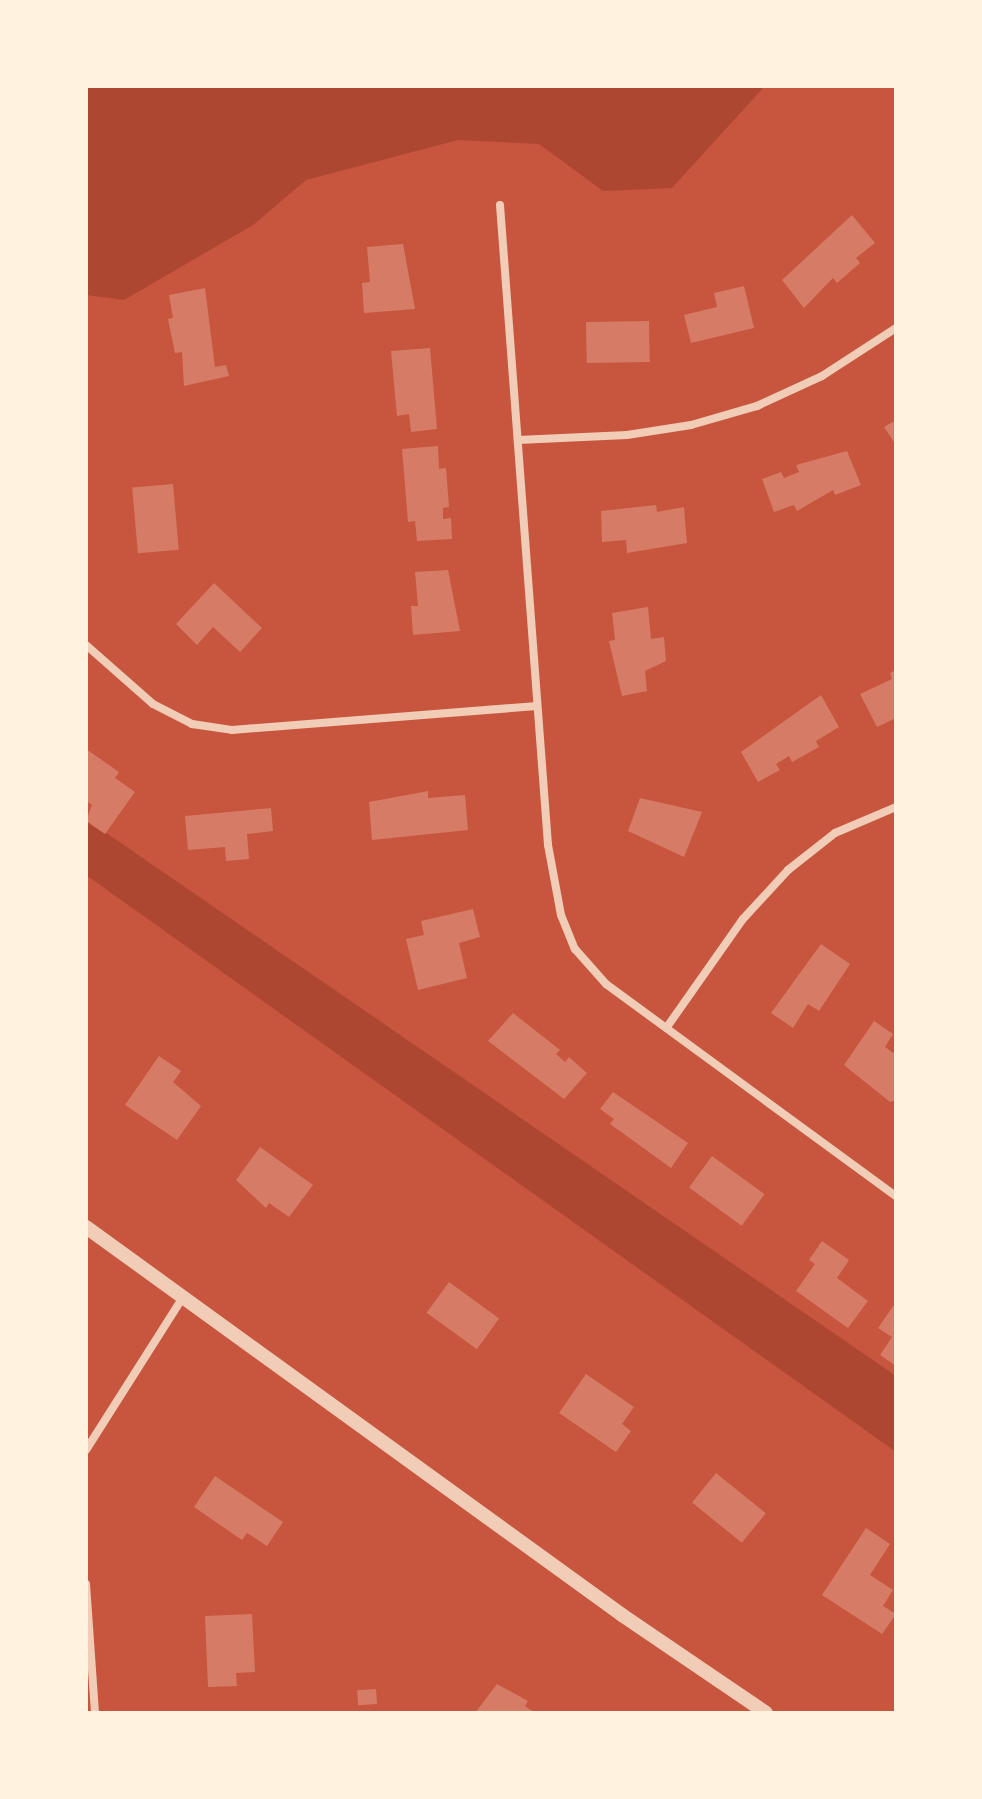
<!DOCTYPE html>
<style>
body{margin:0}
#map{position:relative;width:982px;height:1799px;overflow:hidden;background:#c8553d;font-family:Quicksand,sans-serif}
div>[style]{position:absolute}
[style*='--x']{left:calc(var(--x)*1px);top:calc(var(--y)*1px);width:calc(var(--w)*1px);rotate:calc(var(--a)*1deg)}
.green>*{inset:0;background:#ae4732}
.building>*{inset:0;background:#d67c66;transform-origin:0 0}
.minor>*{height:8px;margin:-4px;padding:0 4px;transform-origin:4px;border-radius:4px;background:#f1ccb7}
.tertiary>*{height:14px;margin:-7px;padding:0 7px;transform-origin:7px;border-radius:7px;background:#f1ccb7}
span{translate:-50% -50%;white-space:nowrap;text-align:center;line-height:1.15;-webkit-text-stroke:8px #fff3e0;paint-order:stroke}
.frame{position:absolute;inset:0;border:88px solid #fff3e0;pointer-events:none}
</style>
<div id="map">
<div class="green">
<div style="clip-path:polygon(86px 86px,765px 86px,672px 188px,603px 191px,539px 144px,458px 140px,306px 180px,253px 225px,124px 300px,86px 295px)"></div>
<div style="clip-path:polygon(86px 819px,896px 1376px,896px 1452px,86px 875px)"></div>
</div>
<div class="building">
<div style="clip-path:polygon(852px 215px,875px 243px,856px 258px,860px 263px,837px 283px,833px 278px,804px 308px,782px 280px)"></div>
<div style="clip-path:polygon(403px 244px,415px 309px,364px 313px,362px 283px,370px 282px,367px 247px)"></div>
<div style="clip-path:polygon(744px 286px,754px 328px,691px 343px,684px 315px,717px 307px,714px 293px)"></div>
<div style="clip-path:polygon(205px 288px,215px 367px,226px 365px,229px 376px,184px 386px,182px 352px,175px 353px,168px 319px,173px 318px,169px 295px)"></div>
<div style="left:649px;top:321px;width:41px;height:63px;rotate:89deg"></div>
<div style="clip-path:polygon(430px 348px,437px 429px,411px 432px,409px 414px,397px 416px,391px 351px)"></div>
<div style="clip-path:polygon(896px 420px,896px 445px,884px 427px)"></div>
<div style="clip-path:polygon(438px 446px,439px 469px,446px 468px,449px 507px,443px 508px,443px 519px,451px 518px,452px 539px,417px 541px,415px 521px,408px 522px,402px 449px)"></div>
<div style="clip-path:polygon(847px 451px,861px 485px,835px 495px,833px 490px,797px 511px,794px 505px,774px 512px,762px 479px,781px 472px,784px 478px,799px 472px,796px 465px)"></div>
<div style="left:173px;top:484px;width:66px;height:41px;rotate:85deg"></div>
<div style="clip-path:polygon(656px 505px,657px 512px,684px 507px,687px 543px,627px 553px,626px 540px,602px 542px,601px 511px)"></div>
<div style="clip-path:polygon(448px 570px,460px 631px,413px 635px,411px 606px,418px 606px,415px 572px)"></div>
<div style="clip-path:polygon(214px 583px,262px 628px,240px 652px,213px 627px,197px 645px,176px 624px)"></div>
<div style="clip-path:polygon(648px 607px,651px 639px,664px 637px,666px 661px,645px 671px,647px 691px,622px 696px,609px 641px,615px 640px,612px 613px)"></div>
<div style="clip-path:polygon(896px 670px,896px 718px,877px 727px,860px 694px,892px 679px,890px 673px)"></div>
<div style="clip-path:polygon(821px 695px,839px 727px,816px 741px,819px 747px,792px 762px,789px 756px,776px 764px,780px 770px,758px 782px,741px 752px)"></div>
<div style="clip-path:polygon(86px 749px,119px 772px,115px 778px,135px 792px,105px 834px,86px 821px,92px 805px,86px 801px)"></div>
<div style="clip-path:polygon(428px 791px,428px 798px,465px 795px,468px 830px,372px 840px,369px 802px)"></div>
<div style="clip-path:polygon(640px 798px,702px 812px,684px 857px,628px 831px)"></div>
<div style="clip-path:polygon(271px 808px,273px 831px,247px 834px,249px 859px,226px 861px,225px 847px,188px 850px,185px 816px)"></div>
<div style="clip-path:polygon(473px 909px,480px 937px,459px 943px,467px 978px,418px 990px,406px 939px,424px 935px,421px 921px)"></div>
<div style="clip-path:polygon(821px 944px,850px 964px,819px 1011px,808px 1004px,793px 1028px,771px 1013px)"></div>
<div style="clip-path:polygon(513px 1013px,560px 1050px,556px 1054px,565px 1062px,569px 1057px,587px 1073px,564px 1099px,488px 1041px)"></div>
<div style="clip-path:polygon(874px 1021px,893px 1034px,885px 1047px,896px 1055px,896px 1100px,890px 1102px,844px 1065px)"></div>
<div style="clip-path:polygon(159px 1056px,181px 1071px,173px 1082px,201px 1106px,177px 1140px,125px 1105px)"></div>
<div style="clip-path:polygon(613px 1092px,688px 1143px,671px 1168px,610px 1124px,614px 1119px,600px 1109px)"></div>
<div style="clip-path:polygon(260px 1147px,313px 1185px,289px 1217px,269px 1203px,266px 1208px,236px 1180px)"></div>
<div style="left:712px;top:1156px;width:65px;height:39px;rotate:36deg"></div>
<div style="clip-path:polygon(822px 1241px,849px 1260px,837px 1278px,868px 1301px,848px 1328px,796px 1291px,815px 1264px,809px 1260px)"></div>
<div style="left:449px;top:1282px;width:62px;height:38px;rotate:36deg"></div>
<div style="clip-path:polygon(896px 1302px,896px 1366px,880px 1355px,892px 1337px,878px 1328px)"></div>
<div style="clip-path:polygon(586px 1374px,634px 1407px,622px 1424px,631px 1431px,616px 1452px,559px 1413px)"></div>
<div style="left:716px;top:1473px;width:64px;height:38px;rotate:39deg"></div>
<div style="clip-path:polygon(215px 1476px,283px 1522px,267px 1546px,247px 1533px,242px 1540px,194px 1507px)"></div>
<div style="clip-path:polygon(866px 1528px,890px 1544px,870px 1575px,893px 1590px,883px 1606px,896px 1614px,882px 1634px,822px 1595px)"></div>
<div style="clip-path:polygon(252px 1614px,255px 1672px,236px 1673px,237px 1686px,208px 1687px,205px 1616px)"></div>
<div style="clip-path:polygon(497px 1684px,528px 1701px,525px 1706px,535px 1713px,475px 1713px)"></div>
<div style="left:376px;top:1689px;width:15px;height:19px;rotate:86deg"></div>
</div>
<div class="minor">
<div style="--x:500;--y:205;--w:642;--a:85.71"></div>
<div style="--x:548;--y:845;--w:71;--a:79.5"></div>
<div style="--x:561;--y:915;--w:37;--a:68"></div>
<div style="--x:575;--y:949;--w:47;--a:48.5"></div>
<div style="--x:606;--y:984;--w:359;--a:36.2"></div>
<div style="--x:518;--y:440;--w:109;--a:-2.6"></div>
<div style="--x:627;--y:435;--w:65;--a:-8.9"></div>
<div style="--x:691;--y:425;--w:69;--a:-16.1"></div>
<div style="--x:757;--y:406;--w:72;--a:-24.8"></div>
<div style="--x:822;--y:376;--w:88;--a:-33"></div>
<div style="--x:86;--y:645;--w:89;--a:41.4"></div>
<div style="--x:153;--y:704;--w:44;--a:27.1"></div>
<div style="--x:192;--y:724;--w:40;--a:8.5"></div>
<div style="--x:232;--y:730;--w:306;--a:-4.5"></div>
<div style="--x:667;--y:1027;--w:132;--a:-54.9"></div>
<div style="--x:743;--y:919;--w:67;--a:-47.4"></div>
<div style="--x:788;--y:870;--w:60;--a:-38.2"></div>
<div style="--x:835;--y:833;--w:66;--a:-23.1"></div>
<div style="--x:86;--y:1450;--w:181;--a:-57.6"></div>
<div style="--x:86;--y:1584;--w:129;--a:86"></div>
</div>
<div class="tertiary">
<div style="--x:86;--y:1227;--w:662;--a:35.9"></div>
<div style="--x:622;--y:1615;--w:174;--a:34.2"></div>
</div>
<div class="frame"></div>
</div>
